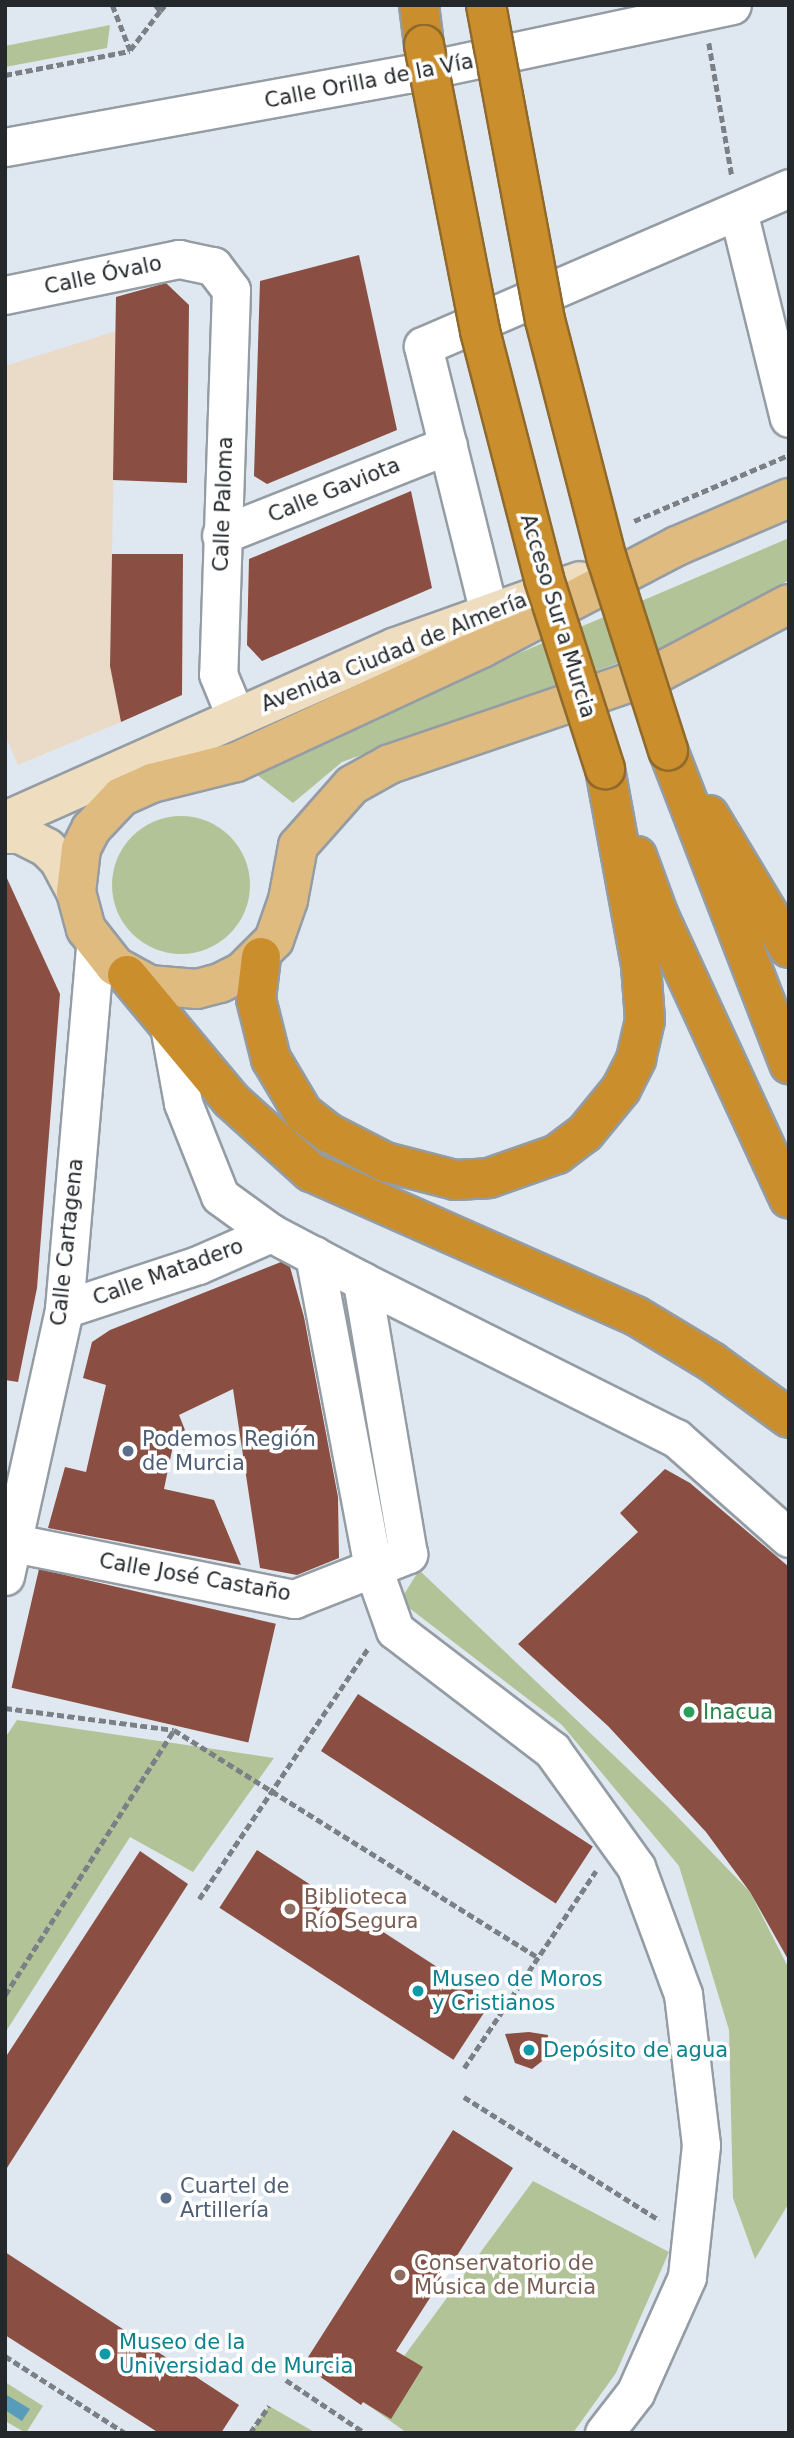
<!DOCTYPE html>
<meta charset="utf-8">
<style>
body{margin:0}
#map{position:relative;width:794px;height:2438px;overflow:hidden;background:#dfe8f0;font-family:"DejaVu Sans",sans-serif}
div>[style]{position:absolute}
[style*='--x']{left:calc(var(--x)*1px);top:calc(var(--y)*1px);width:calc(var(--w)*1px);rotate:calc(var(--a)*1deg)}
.industrial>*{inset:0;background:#eadac8}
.green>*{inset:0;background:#b2c497}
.round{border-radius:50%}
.water>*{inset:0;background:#579dbb}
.building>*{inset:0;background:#8a4e42;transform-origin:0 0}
.path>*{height:4.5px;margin-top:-2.25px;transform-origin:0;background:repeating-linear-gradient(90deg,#7a8085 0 7px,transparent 0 10.5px)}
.roads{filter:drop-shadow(2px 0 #949ca4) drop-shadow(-2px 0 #949ca4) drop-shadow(0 2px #949ca4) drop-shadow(0 -2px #949ca4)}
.minor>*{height:37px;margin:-18.5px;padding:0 18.5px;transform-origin:18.5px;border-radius:18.5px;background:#fff}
.secondary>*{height:38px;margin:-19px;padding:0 19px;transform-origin:19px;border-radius:19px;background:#efddc0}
.primary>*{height:38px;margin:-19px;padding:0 19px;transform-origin:19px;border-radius:19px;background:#dfbb80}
.motorway>*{height:38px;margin:-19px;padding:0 19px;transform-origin:19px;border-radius:19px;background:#ca8e2c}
.bridges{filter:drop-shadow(2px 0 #906a2c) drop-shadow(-2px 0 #906a2c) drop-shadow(0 2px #906a2c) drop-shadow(0 -2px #906a2c)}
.motorway-bridge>*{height:38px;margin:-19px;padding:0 19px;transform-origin:19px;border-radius:19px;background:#ca8e2c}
.dots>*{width:19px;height:19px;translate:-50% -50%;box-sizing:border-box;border:4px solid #fff;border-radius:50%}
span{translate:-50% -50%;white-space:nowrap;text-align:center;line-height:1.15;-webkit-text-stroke:7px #fff;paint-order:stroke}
.street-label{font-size:21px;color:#25282b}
.service-label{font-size:21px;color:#4e5e75}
.left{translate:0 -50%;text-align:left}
.leisure-label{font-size:21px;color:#27864d}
.education-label{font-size:21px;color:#785e54}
.culture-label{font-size:21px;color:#0d838f}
.frame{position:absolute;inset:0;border:7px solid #25282b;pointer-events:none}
</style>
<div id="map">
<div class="industrial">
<div style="clip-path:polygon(116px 331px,110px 666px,121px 722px,18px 765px,5px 735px,5px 366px)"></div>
</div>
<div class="green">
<div style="clip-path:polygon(110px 25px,107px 48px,5px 67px,5px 46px)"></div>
<div style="clip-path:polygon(789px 538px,789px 580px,691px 637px,342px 762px,293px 803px,256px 774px,517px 654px)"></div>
<div class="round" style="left:112px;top:816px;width:138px;height:138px"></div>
<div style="clip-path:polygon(419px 1570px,668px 1807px,750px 1892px,789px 1969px,789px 2203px,755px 2259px,733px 2198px,729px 2030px,679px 1866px,562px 1725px,400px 1601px)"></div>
<div style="clip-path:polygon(17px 1720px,274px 1758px,193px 1872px,130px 1837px,5px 2033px,5px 1738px)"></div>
<div style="clip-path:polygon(533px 2181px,669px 2252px,616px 2373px,573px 2433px,407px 2433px,368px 2405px)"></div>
<div style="clip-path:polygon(5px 2382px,43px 2406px,26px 2433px,5px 2421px)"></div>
<div style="clip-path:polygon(269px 2406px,316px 2433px,250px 2433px)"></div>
</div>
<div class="water">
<div style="clip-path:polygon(5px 2394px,30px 2409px,22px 2421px,5px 2410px)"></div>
</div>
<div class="building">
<div style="clip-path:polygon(359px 255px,397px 430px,267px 484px,254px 476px,260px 281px)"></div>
<div style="clip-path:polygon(166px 283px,189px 305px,187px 483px,113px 480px,116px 297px)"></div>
<div style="clip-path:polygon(411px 491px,432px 588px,262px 661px,247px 645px,249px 559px)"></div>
<div style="clip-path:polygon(112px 554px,183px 554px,182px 695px,121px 722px,110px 666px)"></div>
<div style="clip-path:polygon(5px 874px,60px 994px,37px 1288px,18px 1382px,5px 1380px)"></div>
<div style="clip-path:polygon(281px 1262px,290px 1267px,304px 1317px,338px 1497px,339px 1558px,297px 1575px,260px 1568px,233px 1389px,179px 1415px,185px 1430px,175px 1436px,164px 1489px,214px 1500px,241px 1565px,48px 1528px,65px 1467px,86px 1472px,106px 1385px,83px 1378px,92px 1342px,110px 1330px)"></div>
<div style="clip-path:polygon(665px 1469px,690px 1483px,789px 1567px,789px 1961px,750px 1892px,706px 1832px,608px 1726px,518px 1644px,638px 1532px,620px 1513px)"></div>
<div style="left:39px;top:1569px;width:243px;height:122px;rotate:13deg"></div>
<div style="left:358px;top:1694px;width:280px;height:68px;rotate:33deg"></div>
<div style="left:257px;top:1850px;width:279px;height:69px;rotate:33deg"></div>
<div style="clip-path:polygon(140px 1851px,188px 1884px,5px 2171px,5px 2058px)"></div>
<div style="clip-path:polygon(529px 2032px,548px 2035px,546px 2058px,532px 2069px,515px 2063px,505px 2034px)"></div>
<div style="clip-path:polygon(453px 2130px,513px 2168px,396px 2351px,423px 2367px,391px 2419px,363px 2402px,361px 2405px,303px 2365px)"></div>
<div style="clip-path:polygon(5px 2252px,239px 2405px,221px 2433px,159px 2433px,5px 2335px)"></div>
</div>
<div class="path">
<div style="--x:160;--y:11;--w:8;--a:-50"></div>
<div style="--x:709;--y:43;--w:135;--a:80.2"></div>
<div style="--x:130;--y:50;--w:49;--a:-52.4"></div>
<div style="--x:160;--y:11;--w:8;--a:-130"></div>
<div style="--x:5;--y:75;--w:127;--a:-10.9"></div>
<div style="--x:130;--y:51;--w:49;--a:-111.4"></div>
<div style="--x:634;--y:521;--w:168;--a:-23.1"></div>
<div style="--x:5;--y:1708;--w:170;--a:7.4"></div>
<div style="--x:174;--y:1730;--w:427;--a:32"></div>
<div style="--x:199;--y:1899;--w:303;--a:-56"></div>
<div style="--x:5;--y:1995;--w:314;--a:-57.5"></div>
<div style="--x:464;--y:2068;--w:237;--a:-56.2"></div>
<div style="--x:464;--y:2097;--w:231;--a:32.2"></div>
<div style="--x:5;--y:2356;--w:143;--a:32.7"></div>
<div style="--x:286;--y:2380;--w:95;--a:33.9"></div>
<div style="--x:250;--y:2433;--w:33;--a:-55"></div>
</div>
<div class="roads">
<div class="minor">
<div style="--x:5;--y:147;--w:410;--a:-10.3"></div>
<div style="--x:408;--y:74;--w:331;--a:-12"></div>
<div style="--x:738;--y:211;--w:213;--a:76.2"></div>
<div style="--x:5;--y:295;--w:178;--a:-11.7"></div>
<div style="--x:179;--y:259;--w:35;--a:12"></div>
<div style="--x:213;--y:266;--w:30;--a:53"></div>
<div style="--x:231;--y:290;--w:384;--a:91.9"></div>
<div style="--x:218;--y:674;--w:44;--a:67.5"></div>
<div style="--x:221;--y:535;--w:244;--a:-21.6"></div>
<div style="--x:489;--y:613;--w:275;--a:-103.9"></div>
<div style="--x:423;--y:346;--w:399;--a:-23.3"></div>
<div style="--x:169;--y:1026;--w:78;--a:79.7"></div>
<div style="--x:183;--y:1103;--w:100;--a:68.3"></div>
<div style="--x:220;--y:1196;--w:63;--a:36"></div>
<div style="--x:271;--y:1233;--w:103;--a:27.8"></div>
<div style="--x:362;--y:1281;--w:351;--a:26.6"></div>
<div style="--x:676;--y:1438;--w:151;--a:41.5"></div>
<div style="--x:314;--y:1255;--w:319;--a:79.3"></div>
<div style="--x:373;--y:1568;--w:66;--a:70.5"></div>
<div style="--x:395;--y:1630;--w:198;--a:37.4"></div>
<div style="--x:552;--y:1750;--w:144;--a:54.3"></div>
<div style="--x:636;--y:1867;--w:135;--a:69.7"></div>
<div style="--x:683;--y:1994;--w:152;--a:83.2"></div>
<div style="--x:701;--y:2145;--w:133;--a:96.1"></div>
<div style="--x:687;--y:2277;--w:127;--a:114.1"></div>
<div style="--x:635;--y:2393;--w:51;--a:127.8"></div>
<div style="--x:64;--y:1309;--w:141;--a:-18.2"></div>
<div style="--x:198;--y:1265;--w:80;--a:-23.7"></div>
<div style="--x:14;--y:1543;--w:286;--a:11.3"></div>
<div style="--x:294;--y:1599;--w:123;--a:-21.5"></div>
<div style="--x:408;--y:1554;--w:277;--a:-99.6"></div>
<div style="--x:5;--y:1576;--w:273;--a:-77.5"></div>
<div style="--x:64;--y:1309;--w:365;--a:-85.1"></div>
</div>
<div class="secondary">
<div style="--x:5;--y:821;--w:428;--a:-24"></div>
<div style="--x:396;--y:647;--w:195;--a:-19.7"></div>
<div style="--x:5;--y:834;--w:15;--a:0"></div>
<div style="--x:20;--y:834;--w:30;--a:27"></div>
<div style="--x:47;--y:848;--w:17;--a:45"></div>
<div style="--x:59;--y:860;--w:36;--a:62"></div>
</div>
<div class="primary">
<div style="--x:789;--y:498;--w:122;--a:156.8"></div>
<div style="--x:677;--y:546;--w:220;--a:152.4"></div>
<div style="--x:482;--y:648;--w:271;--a:155.1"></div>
<div style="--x:236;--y:762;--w:87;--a:166"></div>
<div style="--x:152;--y:783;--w:34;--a:156"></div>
<div style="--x:121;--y:797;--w:44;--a:133.2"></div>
<div style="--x:91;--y:829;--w:22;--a:117"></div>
<div style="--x:81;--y:849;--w:43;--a:96.6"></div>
<div style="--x:76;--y:892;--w:38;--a:75"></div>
<div style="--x:86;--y:929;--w:47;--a:51.9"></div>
<div style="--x:115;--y:966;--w:39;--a:29"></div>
<div style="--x:149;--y:985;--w:48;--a:4.8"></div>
<div style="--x:197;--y:989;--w:24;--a:-15"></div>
<div style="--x:220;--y:983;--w:25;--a:-27"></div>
<div style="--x:242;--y:972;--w:45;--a:-45"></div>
<div style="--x:274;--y:940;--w:42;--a:-70.7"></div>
<div style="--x:288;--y:900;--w:55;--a:-79.5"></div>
<div style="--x:298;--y:846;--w:81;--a:-48.5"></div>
<div style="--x:352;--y:785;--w:43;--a:-28.9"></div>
<div style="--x:390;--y:764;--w:285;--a:-18.8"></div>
<div style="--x:660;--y:672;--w:146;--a:-27.8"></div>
</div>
<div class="motorway">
<div style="--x:419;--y:5;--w:40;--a:82.9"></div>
<div style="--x:668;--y:750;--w:337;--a:68.9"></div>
<div style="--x:709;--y:815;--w:155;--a:59"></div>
<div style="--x:637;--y:856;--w:64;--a:69.9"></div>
<div style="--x:659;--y:916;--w:311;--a:65.3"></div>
<div style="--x:261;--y:957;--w:42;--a:96.8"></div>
<div style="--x:256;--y:999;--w:62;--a:76"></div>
<div style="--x:271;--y:1059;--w:63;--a:59.3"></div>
<div style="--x:303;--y:1113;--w:33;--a:38"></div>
<div style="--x:329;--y:1133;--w:63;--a:27.4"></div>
<div style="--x:385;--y:1162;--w:72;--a:14.4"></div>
<div style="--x:455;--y:1180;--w:34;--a:-3"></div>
<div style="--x:489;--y:1178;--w:72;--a:-19.4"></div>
<div style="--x:557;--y:1154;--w:35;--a:-37"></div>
<div style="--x:585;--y:1133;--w:57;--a:-50.7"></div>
<div style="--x:621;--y:1089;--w:34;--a:-63"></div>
<div style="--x:636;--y:1059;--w:40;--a:-77"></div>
<div style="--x:645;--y:1020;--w:55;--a:-94.2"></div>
<div style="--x:641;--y:965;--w:199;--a:-100.4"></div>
<div style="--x:127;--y:975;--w:163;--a:50.2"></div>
<div style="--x:231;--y:1100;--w:108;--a:42"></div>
<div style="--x:311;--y:1172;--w:355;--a:23.9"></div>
<div style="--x:636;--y:1316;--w:89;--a:31.2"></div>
<div style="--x:712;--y:1362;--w:95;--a:36"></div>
</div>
</div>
<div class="bridges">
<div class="motorway-bridge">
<div style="--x:486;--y:5;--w:320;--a:79.4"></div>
<div style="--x:545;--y:320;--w:247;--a:75.5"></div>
<div style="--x:607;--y:559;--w:201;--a:72.3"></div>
<div style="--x:424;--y:45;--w:291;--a:78.9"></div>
<div style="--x:480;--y:331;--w:256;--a:75.5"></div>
<div style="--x:544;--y:579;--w:200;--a:72.2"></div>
</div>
</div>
<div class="dots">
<div style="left:128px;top:1451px;background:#5c6f8a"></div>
<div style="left:689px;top:1712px;background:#2e9e5b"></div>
<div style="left:290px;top:1909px;background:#8d6e63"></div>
<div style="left:418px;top:1991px;background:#0f9aa8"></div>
<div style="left:529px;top:2050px;background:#0f9aa8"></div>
<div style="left:166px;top:2198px;background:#5c6f8a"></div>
<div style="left:400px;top:2275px;background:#8d6e63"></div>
<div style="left:105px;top:2354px;background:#0f9aa8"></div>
</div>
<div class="street-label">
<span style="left:369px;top:81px;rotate:-11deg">Calle Orilla de la Vía</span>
<span style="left:103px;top:275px;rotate:-12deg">Calle Óvalo</span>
<span style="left:334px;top:490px;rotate:-22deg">Calle Gaviota</span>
<span style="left:223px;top:504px;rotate:-88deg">Calle Paloma</span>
<span style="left:558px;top:616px;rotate:73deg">Acceso Sur a Murcia</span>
<span style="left:394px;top:652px;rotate:-22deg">Avenida Ciudad de Almería</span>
<span style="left:67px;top:1242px;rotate:-84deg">Calle Cartagena</span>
<span style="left:168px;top:1272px;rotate:-20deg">Calle Matadero</span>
<span style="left:195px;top:1577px;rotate:10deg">Calle José Castaño</span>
</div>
<div class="service-label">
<span class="left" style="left:142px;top:1451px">Podemos Región<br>de Murcia</span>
<span class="left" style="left:180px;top:2198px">Cuartel de<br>Artillería</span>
</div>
<div class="leisure-label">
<span class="left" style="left:703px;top:1712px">Inacua</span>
</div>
<div class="education-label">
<span class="left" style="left:304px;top:1909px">Biblioteca<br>Río Segura</span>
<span class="left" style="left:414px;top:2275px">Conservatorio de<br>Música de Murcia</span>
</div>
<div class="culture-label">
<span class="left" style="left:432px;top:1991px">Museo de Moros<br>y Cristianos</span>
<span class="left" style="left:543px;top:2050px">Depósito de agua</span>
<span class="left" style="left:119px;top:2354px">Museo de la<br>Universidad de Murcia</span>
</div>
<div class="frame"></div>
</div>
